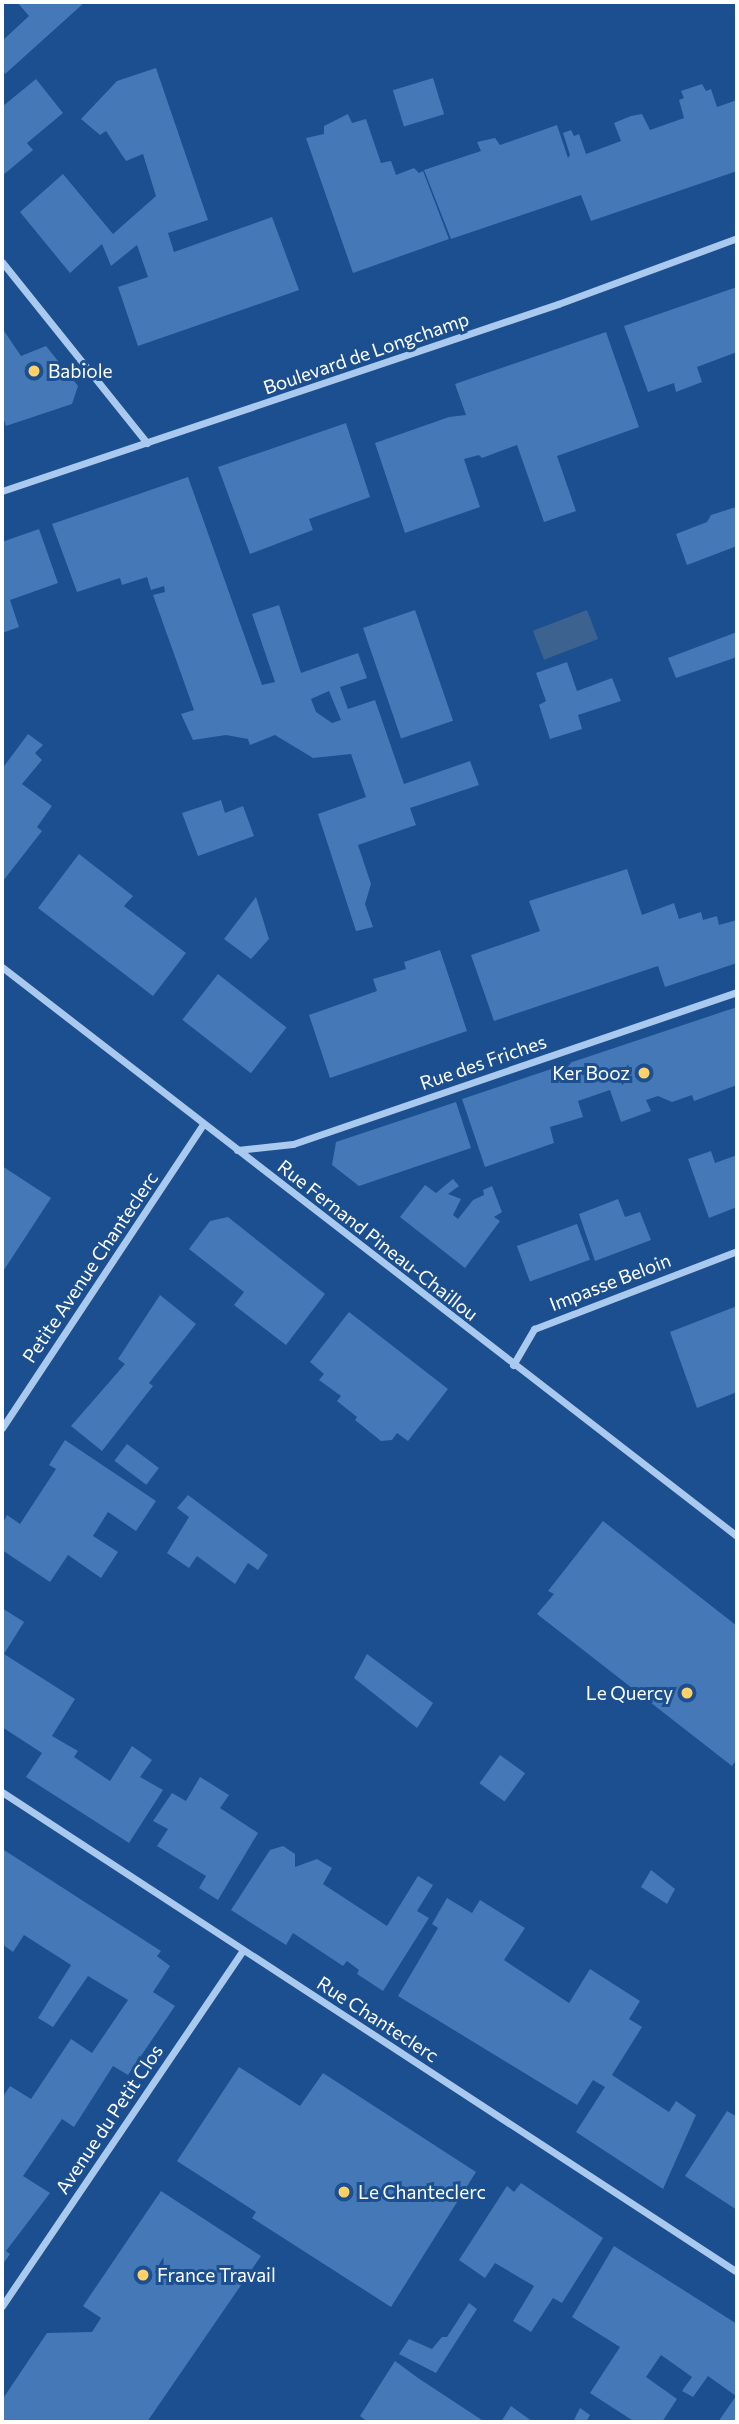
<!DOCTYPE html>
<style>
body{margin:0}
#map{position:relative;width:739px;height:2424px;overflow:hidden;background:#1b4f8f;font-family:Commissioner,sans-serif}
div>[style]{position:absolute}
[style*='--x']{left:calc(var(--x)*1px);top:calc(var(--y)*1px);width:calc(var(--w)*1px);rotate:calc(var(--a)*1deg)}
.water>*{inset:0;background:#3c6290;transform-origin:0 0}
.building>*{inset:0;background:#4478b7;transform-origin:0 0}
.street>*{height:7px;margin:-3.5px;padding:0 3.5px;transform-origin:3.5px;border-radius:3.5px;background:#a9c9ee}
.dots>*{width:19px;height:19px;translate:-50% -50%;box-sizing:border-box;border:4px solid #1b4f8f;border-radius:50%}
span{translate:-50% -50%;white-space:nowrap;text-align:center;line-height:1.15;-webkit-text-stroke:6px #1b4f8f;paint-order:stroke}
.street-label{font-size:19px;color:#fff}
.poi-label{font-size:19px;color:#fff}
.left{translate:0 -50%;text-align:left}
.right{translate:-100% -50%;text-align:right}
.frame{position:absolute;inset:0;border:4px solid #fff;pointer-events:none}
</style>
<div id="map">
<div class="water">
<div style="left:587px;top:610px;width:31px;height:58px;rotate:69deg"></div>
</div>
<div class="building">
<div style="clip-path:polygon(17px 2px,85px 2px,5px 74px,2px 70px,2px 41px,29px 16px)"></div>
<div style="clip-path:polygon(156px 68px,208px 220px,168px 233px,174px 252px,272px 217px,299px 290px,138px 346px,118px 287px,148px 277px,137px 245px,111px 266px,102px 244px,70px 273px,20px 212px,63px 174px,113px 234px,156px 196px,143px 154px,126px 161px,106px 131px,100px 135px,81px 119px,117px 81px)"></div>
<div style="left:433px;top:78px;width:38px;height:42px;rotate:73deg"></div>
<div style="clip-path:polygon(36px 79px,63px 113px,27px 143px,33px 150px,2px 176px,2px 104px,3px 106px)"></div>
<div style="clip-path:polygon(702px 84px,706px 91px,711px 89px,717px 107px,737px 100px,737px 171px,591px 221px,581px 195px,451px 239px,424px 170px,481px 151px,477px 142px,495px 138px,500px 145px,557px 125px,568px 158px,570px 155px,563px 133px,571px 130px,574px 136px,579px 134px,586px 154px,621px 141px,614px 123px,631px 116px,642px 114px,650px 130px,684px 118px,679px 100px,684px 98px,681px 91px)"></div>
<div style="clip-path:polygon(348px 114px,352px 123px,366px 119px,381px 163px,391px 161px,396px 175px,414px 168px,419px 173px,423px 171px,449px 239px,353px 273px,306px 138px,324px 134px,324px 126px)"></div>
<div style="clip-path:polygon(737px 287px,737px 352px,697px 367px,702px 382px,676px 392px,674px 383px,648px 392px,624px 326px)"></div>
<div style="clip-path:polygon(2px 328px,21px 356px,46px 346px,78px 386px,72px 404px,6px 426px,2px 414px)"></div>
<div style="clip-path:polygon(606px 332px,639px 427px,557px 456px,576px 511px,544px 522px,517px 445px,482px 458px,479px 455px,464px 459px,480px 507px,405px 533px,375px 443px,449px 417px,466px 415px,455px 384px)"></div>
<div style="clip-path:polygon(346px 423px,370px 497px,309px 519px,313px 530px,250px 554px,218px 467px)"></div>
<div style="clip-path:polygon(evenodd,188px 477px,262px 685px,275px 682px,252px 614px,279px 605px,301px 673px,358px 653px,367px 678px,340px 687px,348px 709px,375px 700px,404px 784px,470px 761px,479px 785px,410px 808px,416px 825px,358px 845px,371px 884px,365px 904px,373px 927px,356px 931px,318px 814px,366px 797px,351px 754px,313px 758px,275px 735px,250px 745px,248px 739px,226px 735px,193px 740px,181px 714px,194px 710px,153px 595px,165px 592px,164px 586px,151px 590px,147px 577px,122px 585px,120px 578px,77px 592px,52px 524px,188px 477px,329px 691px,341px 720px,332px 723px,316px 712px,311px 699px,329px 691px)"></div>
<div style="clip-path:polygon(736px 507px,737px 546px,687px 565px,676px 534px,707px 522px,711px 515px)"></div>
<div style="clip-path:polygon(39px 529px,58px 583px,10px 600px,19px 627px,2px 633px,2px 542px)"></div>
<div style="left:415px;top:610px;width:117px;height:55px;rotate:71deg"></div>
<div style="clip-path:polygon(737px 632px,737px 657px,676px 678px,668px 658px)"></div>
<div style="clip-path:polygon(567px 662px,577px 691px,612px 678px,621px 701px,578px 715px,582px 729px,550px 739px,539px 705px,546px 701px,536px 673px)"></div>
<div style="clip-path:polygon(28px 734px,43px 745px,35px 753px,42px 760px,22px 784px,52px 806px,37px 827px,42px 831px,3px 881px,2px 769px)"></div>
<div style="clip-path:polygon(221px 800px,225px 813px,243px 806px,254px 836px,198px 856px,182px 813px)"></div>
<div style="clip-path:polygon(79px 854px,133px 896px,124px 906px,186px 953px,153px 996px,38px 908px)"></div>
<div style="clip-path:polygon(627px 869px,642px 915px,674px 903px,679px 919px,701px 912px,703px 920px,717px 916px,719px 925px,737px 920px,737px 963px,665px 987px,658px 966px,494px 1021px,471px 955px,540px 931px,529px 901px)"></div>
<div style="clip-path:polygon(256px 897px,269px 939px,251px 959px,224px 939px)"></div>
<div style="clip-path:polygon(440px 950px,467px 1031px,330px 1078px,309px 1015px,377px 991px,373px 979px,406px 969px,404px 962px)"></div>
<div style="left:218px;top:974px;width:87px;height:58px;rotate:38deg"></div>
<div style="clip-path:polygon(737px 1007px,737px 1085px,694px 1101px,692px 1095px,672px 1102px,658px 1096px,646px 1100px,651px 1111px,621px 1122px,610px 1090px,578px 1101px,583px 1117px,550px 1127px,554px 1143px,485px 1167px,462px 1099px)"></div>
<div style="clip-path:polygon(456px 1102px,471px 1148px,359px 1186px,332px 1165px,336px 1142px)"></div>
<div style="clip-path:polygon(711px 1151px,715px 1163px,737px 1155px,737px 1207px,709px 1218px,688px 1159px)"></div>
<div style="clip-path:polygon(2px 1166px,51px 1198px,2px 1273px)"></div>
<div style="clip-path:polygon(453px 1179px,459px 1186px,448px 1194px,461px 1199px,453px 1215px,458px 1219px,473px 1200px,484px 1195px,483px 1190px,492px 1186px,502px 1212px,494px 1217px,500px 1221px,465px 1268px,400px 1217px,425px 1185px,436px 1193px)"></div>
<div style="clip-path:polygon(618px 1199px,625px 1217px,640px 1212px,651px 1240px,595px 1261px,579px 1214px)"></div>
<div style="clip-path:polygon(228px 1217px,325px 1294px,286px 1345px,234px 1305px,244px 1292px,189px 1249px,210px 1221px)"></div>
<div style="left:577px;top:1224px;width:38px;height:64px;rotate:70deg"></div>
<div style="clip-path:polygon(160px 1295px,196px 1324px,149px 1383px,153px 1386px,102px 1451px,71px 1426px,125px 1364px,118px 1359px)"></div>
<div style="clip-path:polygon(737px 1306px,737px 1392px,697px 1408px,670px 1332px)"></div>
<div style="clip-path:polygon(349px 1312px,448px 1389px,408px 1441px,397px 1433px,392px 1440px,381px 1441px,355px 1420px,357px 1417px,337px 1401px,341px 1396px,319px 1380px,324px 1374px,310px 1362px)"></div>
<div style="clip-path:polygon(65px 1440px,156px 1501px,136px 1531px,108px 1512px,93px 1536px,118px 1552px,101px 1578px,68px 1555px,50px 1582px,2px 1550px,2px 1524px,7px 1515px,20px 1524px,56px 1469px,49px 1465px)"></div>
<div style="left:127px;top:1444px;width:40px;height:21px;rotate:37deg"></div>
<div style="clip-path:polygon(188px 1495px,268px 1555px,258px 1570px,248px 1563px,235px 1584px,197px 1556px,189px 1568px,167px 1553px,189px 1517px,177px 1508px)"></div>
<div style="clip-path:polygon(603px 1521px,737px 1626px,737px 1759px,732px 1766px,537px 1614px,554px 1594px,548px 1591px)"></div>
<div style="clip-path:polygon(2px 1608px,24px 1622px,4px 1654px,75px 1699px,52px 1736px,78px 1751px,74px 1757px,110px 1781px,132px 1746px,152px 1760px,140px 1777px,163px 1790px,129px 1843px,26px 1777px,42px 1753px,2px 1727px)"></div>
<div style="clip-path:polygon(367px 1654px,433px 1703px,417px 1728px,354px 1678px)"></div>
<div style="left:500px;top:1755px;width:31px;height:35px;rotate:36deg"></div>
<div style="clip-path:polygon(200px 1777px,229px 1795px,220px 1808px,258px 1833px,218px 1900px,199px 1888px,206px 1876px,157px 1846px,168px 1829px,153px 1821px,172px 1793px,186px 1801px)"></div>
<div style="clip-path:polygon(283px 1846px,295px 1854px,295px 1867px,317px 1859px,332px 1868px,323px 1884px,387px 1926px,418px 1876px,433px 1885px,417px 1911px,429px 1918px,383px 1991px,357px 1974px,359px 1970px,347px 1961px,343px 1966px,293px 1933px,286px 1945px,231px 1910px,270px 1850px)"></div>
<div style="clip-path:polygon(4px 1850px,161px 1951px,157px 1956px,170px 1966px,153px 1992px,175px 2006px,128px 2075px,113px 2066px,74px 2127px,62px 2119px,23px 2176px,50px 2193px,6px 2251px,10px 2254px,2px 2265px,2px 2098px,10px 2086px,31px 2099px,71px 2039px,92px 2053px,128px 2000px,88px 1976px,53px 2027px,38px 2018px,71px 1965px,24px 1935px,13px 1952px,2px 1944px,2px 1854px)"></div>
<div style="clip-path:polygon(651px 1870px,675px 1889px,667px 1904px,641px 1887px)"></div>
<div style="clip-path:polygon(447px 1898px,472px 1913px,480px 1900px,525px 1928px,504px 1960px,569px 2003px,590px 1969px,640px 2001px,629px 2019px,642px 2027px,612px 2075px,669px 2112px,676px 2101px,696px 2115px,663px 2189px,576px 2132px,605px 2087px,593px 2080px,577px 2105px,398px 1996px,438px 1928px,432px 1924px)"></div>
<div style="clip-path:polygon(239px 2067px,300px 2106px,323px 2073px,476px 2172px,391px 2307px,252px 2218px,256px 2212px,177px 2161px)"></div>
<div style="clip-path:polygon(727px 2111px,737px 2117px,737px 2210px,685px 2176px)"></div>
<div style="clip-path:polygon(521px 2183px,603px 2238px,562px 2303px,553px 2298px,531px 2332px,513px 2321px,534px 2286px,495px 2263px,485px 2278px,459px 2260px,507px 2186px,514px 2192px)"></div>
<div style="clip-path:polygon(161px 2191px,261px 2256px,147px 2422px,2px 2422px,2px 2400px,47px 2333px,92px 2332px,101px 2318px,83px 2306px)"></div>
<div style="clip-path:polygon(614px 2246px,737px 2324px,737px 2422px,718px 2422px,736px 2396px,708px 2376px,693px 2397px,682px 2391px,692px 2377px,661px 2355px,646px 2377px,677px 2399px,662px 2422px,635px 2422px,590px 2393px,620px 2347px,572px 2317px)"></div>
<div style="clip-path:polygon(469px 2303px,477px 2309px,436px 2373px,399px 2354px,409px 2339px,432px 2349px,442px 2337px,447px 2337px)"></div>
<div style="clip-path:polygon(395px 2361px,418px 2378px,485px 2422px,368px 2422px,360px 2416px)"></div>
<div style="clip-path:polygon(511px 2406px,533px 2422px,501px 2422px)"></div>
<div style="clip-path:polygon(580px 2408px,590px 2415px,586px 2422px,573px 2422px)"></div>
</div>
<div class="street">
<div style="--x:2;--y:262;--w:232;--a:51.3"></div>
<div style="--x:2;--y:491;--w:587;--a:-18.59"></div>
<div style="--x:558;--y:304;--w:191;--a:-20.2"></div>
<div style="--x:2;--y:967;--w:930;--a:37.75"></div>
<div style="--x:237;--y:1150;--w:56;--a:-6.1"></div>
<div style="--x:293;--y:1144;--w:469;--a:-18.9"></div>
<div style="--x:513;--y:1365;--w:42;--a:-59.7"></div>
<div style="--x:534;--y:1329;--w:217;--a:-21"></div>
<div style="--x:2;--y:1428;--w:364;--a:-56.5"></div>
<div style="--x:2;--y:1792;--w:878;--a:33.15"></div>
<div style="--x:2;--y:2306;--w:430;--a:-55.9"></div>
</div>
<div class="dots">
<div style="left:34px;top:371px;background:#ffd166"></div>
<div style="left:644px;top:1073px;background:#ffd166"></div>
<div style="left:687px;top:1693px;background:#ffd166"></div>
<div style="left:344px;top:2192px;background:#ffd166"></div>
<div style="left:143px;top:2275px;background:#ffd166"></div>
</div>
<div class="street-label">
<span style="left:366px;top:353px;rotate:-19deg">Boulevard de Longchamp</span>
<span style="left:483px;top:1062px;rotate:-19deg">Rue des Friches</span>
<span style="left:378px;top:1240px;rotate:38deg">Rue Fernand Pineau-Chaillou</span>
<span style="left:90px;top:1267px;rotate:-56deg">Petite Avenue Chanteclerc</span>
<span style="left:610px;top:1282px;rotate:-21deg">Impasse Beloin</span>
<span style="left:378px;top:2019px;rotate:33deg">Rue Chanteclerc</span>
<span style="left:109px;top:2119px;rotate:-56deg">Avenue du Petit Clos</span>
</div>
<div class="poi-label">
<span class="left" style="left:48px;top:371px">Babiole</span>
<span class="right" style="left:630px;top:1073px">Ker Booz</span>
<span class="right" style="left:673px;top:1693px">Le Quercy</span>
<span class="left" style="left:358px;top:2192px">Le Chanteclerc</span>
<span class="left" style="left:157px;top:2275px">France Travail</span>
</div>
<div class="frame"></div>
</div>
